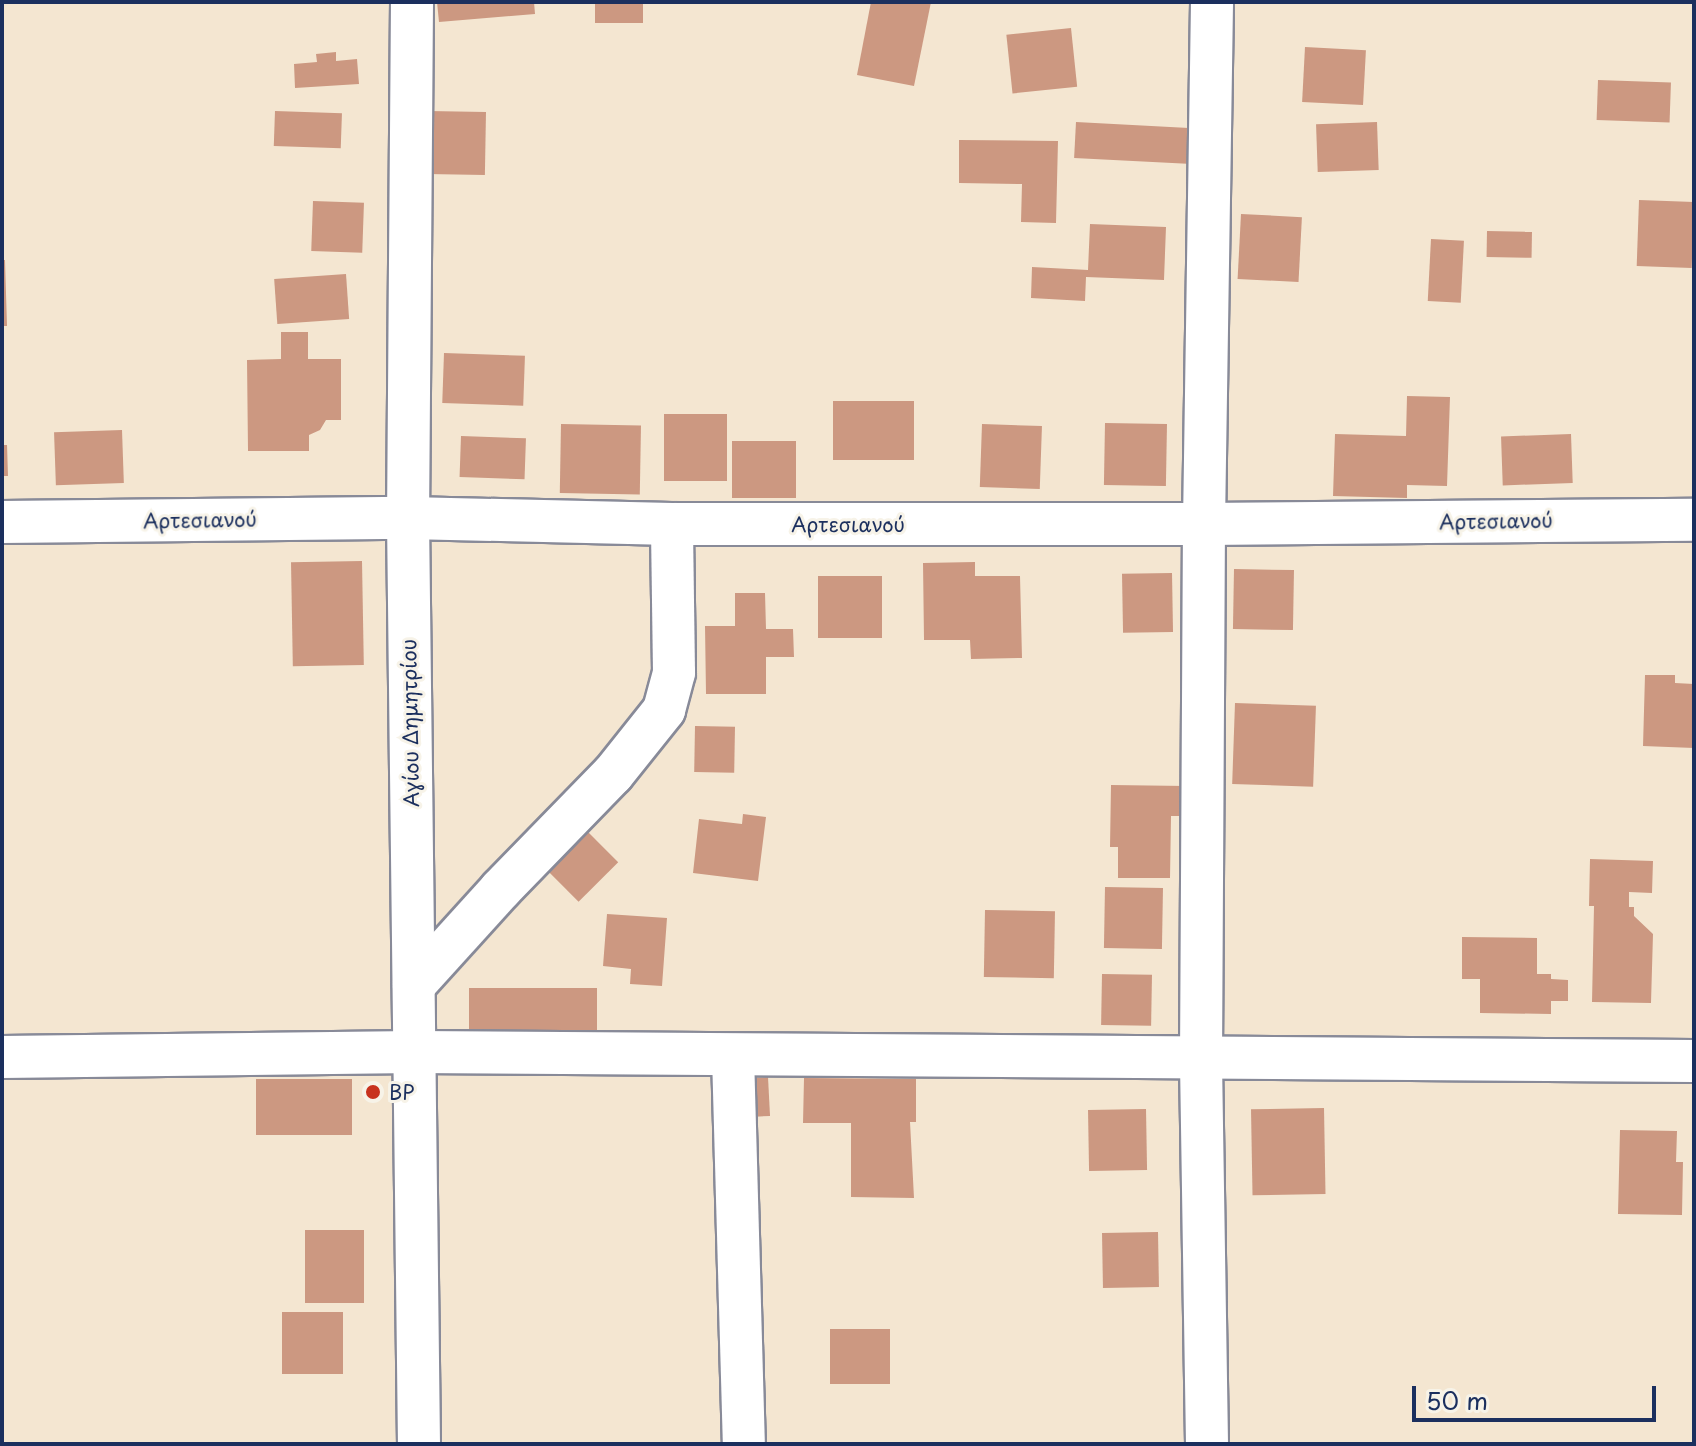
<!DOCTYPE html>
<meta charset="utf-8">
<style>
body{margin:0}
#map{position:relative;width:1696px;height:1446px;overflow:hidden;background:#f4e6d1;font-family:"Playpen Sans",sans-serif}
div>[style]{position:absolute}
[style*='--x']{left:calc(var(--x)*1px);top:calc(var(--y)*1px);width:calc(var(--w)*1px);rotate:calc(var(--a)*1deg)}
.building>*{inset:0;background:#cc9881;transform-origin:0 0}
.roads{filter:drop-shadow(2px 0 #888a98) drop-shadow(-2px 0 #888a98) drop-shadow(0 2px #888a98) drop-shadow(0 -2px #888a98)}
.minor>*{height:42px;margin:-21px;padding:0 21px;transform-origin:21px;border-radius:21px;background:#fff}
.dots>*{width:22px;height:22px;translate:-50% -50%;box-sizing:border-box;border:4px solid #f7f3e8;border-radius:50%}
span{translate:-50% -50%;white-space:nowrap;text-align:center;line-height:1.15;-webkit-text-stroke:6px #f7f3e8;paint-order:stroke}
.street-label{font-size:20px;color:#1b2f5e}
.poi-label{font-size:20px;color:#1b2f5e}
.left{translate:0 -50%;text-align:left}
.frame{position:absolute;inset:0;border:4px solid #1b2f5e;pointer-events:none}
.scale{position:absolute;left:1412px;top:1386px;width:244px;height:36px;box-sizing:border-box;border:4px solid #1b2f5e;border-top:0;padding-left:10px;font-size:24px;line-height:28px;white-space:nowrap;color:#1b2f5e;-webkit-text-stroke:6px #f7f3e8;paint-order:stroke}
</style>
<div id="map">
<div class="building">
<div style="clip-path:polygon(437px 2px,534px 2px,535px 14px,439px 22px)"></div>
<div style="left:595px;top:2px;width:48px;height:21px"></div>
<div style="clip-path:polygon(871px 2px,931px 2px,914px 86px,857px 75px)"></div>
<div style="left:1071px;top:28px;width:59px;height:65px;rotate:84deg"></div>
<div style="left:1305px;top:47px;width:61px;height:55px;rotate:3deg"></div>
<div style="clip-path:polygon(336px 52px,336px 61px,357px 59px,359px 84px,295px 88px,294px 64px,317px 62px,316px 54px)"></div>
<div style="left:1598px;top:80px;width:73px;height:40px;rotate:2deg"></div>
<div style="left:275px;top:111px;width:67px;height:35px;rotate:2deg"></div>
<div style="left:428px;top:111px;width:58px;height:63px;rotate:1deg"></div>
<div style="left:1076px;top:122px;width:113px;height:36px;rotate:3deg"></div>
<div style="left:1377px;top:122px;width:48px;height:61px;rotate:88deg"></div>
<div style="clip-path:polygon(959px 140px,1058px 141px,1056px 223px,1021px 222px,1022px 184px,959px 183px)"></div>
<div style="left:1639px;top:200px;width:55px;height:66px;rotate:2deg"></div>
<div style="left:313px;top:201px;width:51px;height:50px;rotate:2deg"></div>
<div style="left:1241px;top:214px;width:61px;height:65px;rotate:3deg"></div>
<div style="clip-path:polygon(1090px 224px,1166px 227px,1164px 280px,1086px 277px,1085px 301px,1031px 298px,1032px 267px,1088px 270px)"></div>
<div style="left:1487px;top:231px;width:45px;height:26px;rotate:1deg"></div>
<div style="left:1431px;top:239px;width:33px;height:62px;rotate:3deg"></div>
<div style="clip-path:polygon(2px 260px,5px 260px,7px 326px,2px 326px)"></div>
<div style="left:346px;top:274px;width:45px;height:72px;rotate:86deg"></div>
<div style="clip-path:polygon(281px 332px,308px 332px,308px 359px,341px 359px,341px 420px,326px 420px,320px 430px,309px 435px,309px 451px,248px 451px,247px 360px,281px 359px)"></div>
<div style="left:444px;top:353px;width:81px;height:50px;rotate:2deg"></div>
<div style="clip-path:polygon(1407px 396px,1450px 397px,1447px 486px,1407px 485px,1407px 498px,1333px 496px,1335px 434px,1406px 436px)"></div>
<div style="left:914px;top:401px;width:59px;height:81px;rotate:90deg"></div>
<div style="left:664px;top:414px;width:63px;height:67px"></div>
<div style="left:1105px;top:423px;width:62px;height:62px;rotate:1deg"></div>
<div style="left:561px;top:424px;width:80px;height:69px;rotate:1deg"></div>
<div style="left:982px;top:424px;width:60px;height:63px;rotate:2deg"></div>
<div style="left:122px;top:430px;width:53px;height:68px;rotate:88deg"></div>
<div style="left:1571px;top:434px;width:49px;height:70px;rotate:88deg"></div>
<div style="left:461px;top:436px;width:65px;height:41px;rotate:2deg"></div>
<div style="left:732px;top:441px;width:64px;height:57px"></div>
<div style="clip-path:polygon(2px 445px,7px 445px,8px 476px,2px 476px)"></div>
<div style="left:362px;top:561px;width:104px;height:71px;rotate:89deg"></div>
<div style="clip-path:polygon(975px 562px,975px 576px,1020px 576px,1022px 658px,971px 659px,970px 640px,924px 640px,923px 563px)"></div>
<div style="left:1234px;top:569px;width:60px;height:60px;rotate:1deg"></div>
<div style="left:1172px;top:573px;width:59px;height:50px;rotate:89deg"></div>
<div style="left:818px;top:576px;width:64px;height:62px"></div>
<div style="clip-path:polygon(735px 593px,765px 593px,766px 629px,793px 629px,794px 657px,766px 657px,766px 694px,706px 694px,705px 626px,735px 626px)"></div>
<div style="clip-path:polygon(1645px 675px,1675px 675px,1675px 683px,1694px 684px,1694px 748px,1643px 746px)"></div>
<div style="left:1235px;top:703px;width:81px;height:81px;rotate:2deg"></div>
<div style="left:695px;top:726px;width:40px;height:46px;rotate:1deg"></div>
<div style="clip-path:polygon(1111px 785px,1186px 786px,1186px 816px,1171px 816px,1170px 878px,1118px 878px,1118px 847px,1110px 847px)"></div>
<div style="clip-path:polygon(743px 814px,766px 817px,758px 881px,693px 873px,699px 819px,742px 824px)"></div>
<div style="left:580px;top:824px;width:54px;height:56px;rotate:45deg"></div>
<div style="clip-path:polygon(1590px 859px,1653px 861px,1652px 893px,1629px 892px,1629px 907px,1634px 907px,1634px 916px,1653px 934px,1651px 1003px,1592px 1002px,1594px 906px,1589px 906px)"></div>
<div style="left:1105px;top:887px;width:58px;height:61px;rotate:1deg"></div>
<div style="left:985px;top:910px;width:70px;height:67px;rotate:1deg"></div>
<div style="clip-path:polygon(607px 914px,667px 918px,662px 986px,630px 984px,631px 969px,603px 966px)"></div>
<div style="clip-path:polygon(1462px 937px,1537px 938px,1537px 974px,1551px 974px,1551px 979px,1568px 980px,1568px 1001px,1551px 1001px,1551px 1014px,1480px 1013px,1480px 979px,1462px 979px)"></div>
<div style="left:1102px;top:974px;width:50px;height:51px;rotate:1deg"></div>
<div style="left:597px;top:988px;width:43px;height:128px;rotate:90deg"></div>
<div style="left:768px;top:1077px;width:39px;height:24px;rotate:87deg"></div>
<div style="clip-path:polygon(804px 1078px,916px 1079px,916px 1122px,910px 1122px,914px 1198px,851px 1197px,851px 1123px,803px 1123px)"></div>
<div style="left:256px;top:1079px;width:96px;height:56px"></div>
<div style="left:1324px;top:1108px;width:86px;height:73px;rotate:89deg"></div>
<div style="left:1146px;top:1109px;width:61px;height:58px;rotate:89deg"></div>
<div style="clip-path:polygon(1620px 1130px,1677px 1131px,1676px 1162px,1683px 1162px,1682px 1215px,1618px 1214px)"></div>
<div style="left:305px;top:1230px;width:59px;height:73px"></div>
<div style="left:1158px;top:1232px;width:55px;height:56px;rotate:89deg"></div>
<div style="left:343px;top:1312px;width:62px;height:61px;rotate:90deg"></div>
<div style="left:890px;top:1329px;width:55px;height:60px;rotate:90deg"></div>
</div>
<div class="roads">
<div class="minor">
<div style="--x:412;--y:2;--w:516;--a:90.44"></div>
<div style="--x:408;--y:518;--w:926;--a:89.32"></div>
<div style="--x:2;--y:522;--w:406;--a:-0.6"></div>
<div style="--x:408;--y:518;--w:264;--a:1.3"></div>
<div style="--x:672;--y:524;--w:532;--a:0"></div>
<div style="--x:1204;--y:524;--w:490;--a:-0.5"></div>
<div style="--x:414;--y:985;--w:128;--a:-47.8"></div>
<div style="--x:500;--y:890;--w:162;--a:-45.8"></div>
<div style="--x:613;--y:774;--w:82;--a:-51.4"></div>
<div style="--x:664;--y:710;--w:39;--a:-75"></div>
<div style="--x:674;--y:672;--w:148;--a:-90.8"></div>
<div style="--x:733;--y:1055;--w:389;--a:88.4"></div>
<div style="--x:2;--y:1057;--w:413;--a:-0.7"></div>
<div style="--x:415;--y:1052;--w:1279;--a:0.4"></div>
<div style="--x:1207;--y:1444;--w:385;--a:-90.9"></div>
<div style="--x:1201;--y:1059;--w:535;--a:-89.68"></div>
<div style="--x:1204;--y:524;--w:522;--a:-89.12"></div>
</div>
</div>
<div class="dots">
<div style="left:373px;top:1092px;background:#c8321e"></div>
</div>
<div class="street-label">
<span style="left:200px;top:520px;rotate:-1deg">Αρτεσιανού</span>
<span style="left:1496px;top:521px;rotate:-1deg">Αρτεσιανού</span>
<span style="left:848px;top:524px">Αρτεσιανού</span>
<span style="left:410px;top:723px;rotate:-91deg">Αγίου Δημητρίου</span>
</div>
<div class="poi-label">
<span class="left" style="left:389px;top:1092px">BP</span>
</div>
<div class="frame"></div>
<div class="scale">50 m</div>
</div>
